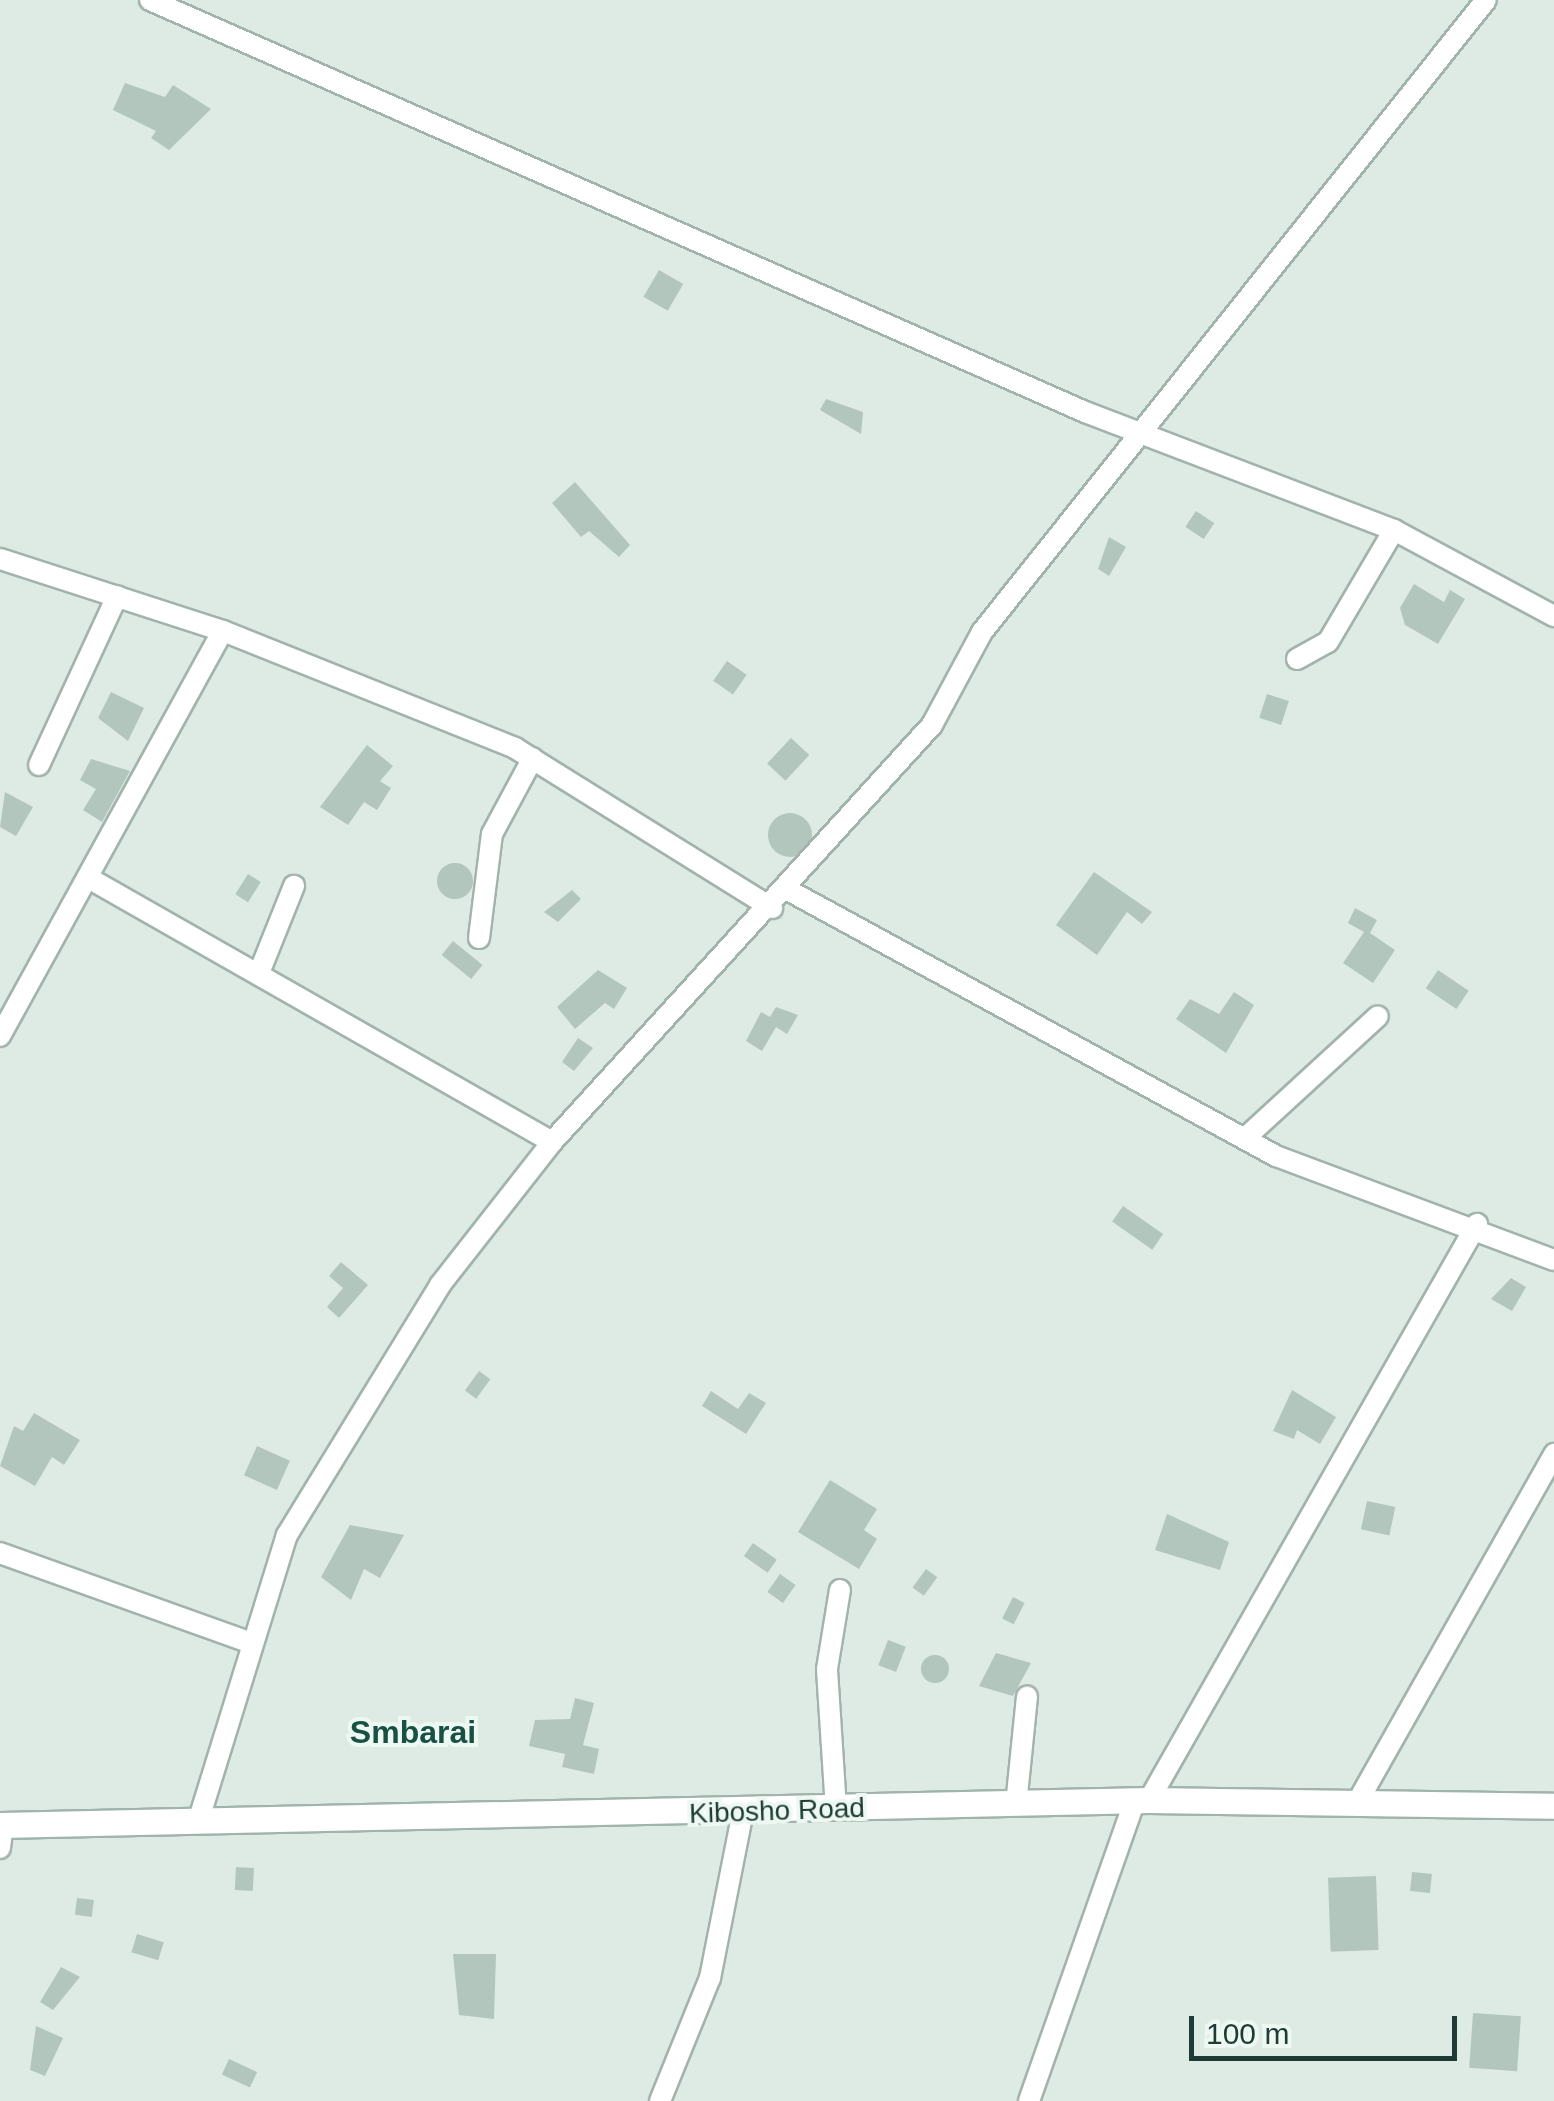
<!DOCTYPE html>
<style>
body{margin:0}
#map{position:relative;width:1554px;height:2101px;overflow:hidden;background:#deebe5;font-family:Arial,sans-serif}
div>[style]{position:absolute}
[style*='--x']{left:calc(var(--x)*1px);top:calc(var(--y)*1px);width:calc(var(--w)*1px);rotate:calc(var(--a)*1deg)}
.building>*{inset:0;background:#b3c6be;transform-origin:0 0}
.round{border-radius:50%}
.roads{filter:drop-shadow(2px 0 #a1b3ad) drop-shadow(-2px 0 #a1b3ad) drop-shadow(0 2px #a1b3ad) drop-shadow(0 -2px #a1b3ad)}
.minor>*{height:20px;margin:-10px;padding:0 10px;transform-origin:10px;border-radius:10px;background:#fff}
.tertiary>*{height:25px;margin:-12.5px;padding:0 12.5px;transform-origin:12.5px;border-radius:12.5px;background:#fff}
span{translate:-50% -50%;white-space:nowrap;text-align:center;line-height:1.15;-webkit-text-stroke:8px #eef8f3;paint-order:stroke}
.street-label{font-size:28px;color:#1e3c35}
.quarter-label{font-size:32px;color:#185043;font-weight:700}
.scale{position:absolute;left:1189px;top:2016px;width:268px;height:45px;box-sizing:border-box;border:5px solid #1e3c35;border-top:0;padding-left:12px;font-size:30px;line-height:35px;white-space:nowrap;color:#1e3c35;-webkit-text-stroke:8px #eef8f3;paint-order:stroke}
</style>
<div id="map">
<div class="building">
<div style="clip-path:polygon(125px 83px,165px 97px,173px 85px,211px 109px,169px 150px,151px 138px,156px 131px,113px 110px)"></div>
<div style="left:659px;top:270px;width:28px;height:31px;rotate:30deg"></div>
<div style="clip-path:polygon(826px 399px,863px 412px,861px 434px,820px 410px)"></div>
<div style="clip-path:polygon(575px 482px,630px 545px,619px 557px,589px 531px,581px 537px,552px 503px)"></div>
<div style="left:1196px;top:511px;width:22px;height:19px;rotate:34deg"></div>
<div style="clip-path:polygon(1109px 537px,1126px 547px,1109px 576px,1098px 569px)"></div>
<div style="clip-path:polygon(1414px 584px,1444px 602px,1450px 590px,1465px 599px,1438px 644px,1405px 625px,1400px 608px)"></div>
<div style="left:727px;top:661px;width:24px;height:24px;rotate:35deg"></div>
<div style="clip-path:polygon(111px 692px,144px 708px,128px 741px,98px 718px)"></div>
<div style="left:1267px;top:694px;width:23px;height:25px;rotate:18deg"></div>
<div style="left:791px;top:738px;width:25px;height:35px;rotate:43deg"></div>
<div style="clip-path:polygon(367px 745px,393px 766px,380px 781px,391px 788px,377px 810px,364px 802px,348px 825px,320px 807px)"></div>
<div style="clip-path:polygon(91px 759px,130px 771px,102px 822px,83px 810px,96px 789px,80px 780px)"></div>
<div style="clip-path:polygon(5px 792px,33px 807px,16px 836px,0 827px)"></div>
<div class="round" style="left:768px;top:813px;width:44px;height:44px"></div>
<div class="round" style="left:437px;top:863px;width:36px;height:36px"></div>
<div style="clip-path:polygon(1094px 872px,1152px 912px,1142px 924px,1127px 912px,1097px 955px,1056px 925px)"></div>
<div style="left:248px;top:874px;width:15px;height:24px;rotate:32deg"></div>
<div style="clip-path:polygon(572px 890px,581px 899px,558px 922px,544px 912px)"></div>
<div style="clip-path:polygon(1355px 908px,1377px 920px,1370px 933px,1395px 950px,1373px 983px,1343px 963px,1364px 932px,1348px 923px)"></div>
<div style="left:453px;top:941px;width:38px;height:18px;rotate:39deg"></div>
<div style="clip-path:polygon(598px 970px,627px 988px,614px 1009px,605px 1003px,575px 1029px,557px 1007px)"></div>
<div style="left:1438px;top:970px;width:37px;height:22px;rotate:34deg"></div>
<div style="clip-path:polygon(1234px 992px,1254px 1005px,1226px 1053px,1176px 1019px,1190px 999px,1219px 1014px)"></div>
<div style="clip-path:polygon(776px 1007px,798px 1015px,787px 1034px,776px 1027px,762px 1051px,746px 1041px,761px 1012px,770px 1017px)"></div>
<div style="clip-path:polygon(578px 1038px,593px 1048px,574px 1071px,562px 1062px)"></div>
<div style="left:1123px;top:1206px;width:49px;height:19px;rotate:35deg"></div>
<div style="clip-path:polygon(341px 1262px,368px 1285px,339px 1318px,327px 1307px,343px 1288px,329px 1276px)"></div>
<div style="clip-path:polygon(1511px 1278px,1526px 1287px,1512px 1311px,1491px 1299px)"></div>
<div style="left:479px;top:1371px;width:14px;height:24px;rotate:36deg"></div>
<div style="clip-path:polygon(1292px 1390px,1336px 1417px,1320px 1444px,1297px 1430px,1294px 1439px,1273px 1431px)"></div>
<div style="clip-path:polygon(711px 1391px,738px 1409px,749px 1393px,766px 1403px,746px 1434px,702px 1406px)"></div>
<div style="clip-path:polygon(34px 1413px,80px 1440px,64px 1465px,52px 1457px,35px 1486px,0 1466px,14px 1426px,23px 1431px)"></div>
<div style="left:257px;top:1446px;width:36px;height:32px;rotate:24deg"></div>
<div style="clip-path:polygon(830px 1480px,877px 1509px,864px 1530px,877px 1539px,859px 1569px,798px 1532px)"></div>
<div style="left:1367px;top:1501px;width:29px;height:29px;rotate:12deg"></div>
<div style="clip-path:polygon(1167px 1514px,1229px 1542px,1220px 1570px,1155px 1550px)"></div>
<div style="clip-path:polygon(350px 1525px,404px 1535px,380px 1578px,364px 1569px,351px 1600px,321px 1577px)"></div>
<div style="left:753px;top:1543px;width:29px;height:16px;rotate:35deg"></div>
<div style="left:926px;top:1569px;width:14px;height:23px;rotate:36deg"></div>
<div style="left:780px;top:1574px;width:19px;height:22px;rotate:35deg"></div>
<div style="left:1013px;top:1597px;width:13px;height:24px;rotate:27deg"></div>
<div style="left:888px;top:1640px;width:19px;height:27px;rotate:21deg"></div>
<div style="clip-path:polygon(996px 1653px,1031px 1663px,1013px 1696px,979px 1686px)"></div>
<div class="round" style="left:921px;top:1655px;width:28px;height:28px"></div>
<div style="clip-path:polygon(575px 1698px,594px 1703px,583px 1745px,599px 1749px,594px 1774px,562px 1767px,565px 1754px,529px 1746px,535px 1720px,570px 1719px)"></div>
<div style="left:236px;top:1867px;width:18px;height:23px;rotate:3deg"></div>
<div style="left:1412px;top:1872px;width:20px;height:19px;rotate:6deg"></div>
<div style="left:1376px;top:1876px;width:74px;height:48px;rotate:88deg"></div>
<div style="left:77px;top:1898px;width:17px;height:17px;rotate:7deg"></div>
<div style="left:137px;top:1934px;width:28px;height:19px;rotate:17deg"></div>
<div style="clip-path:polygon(453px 1954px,496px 1954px,494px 2019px,459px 2015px)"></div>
<div style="clip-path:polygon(61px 1967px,80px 1977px,53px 2010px,40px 2002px)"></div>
<div style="left:1473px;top:2013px;width:48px;height:55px;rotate:4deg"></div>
<div style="clip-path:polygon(36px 2026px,63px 2038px,45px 2076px,30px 2070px)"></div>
<div style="left:229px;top:2059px;width:31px;height:17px;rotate:25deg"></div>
</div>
<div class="roads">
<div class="minor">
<div style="--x:150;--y:0;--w:1022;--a:23.78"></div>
<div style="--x:1085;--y:412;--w:331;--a:20.9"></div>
<div style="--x:1394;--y:530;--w:182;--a:28.3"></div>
<div style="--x:0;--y:559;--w:234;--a:17.9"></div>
<div style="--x:223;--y:631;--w:315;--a:21.8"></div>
<div style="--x:515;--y:748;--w:303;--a:31.9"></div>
<div style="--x:1297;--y:659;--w:35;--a:-29"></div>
<div style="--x:1328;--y:642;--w:130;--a:-59.5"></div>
<div style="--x:39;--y:765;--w:186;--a:-65.2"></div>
<div style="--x:92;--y:880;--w:529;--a:29.66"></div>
<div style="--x:786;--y:889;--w:558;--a:28.59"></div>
<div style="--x:1276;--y:1156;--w:297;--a:20.5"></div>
<div style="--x:479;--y:938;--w:105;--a:-82.9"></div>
<div style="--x:492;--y:834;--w:86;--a:-61.7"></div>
<div style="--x:259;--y:973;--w:94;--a:-68.1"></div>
<div style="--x:0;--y:1036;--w:462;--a:-61.2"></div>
<div style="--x:1245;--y:1138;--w:180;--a:-42.5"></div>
<div style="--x:0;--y:1553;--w:263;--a:19.7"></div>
<div style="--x:1149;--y:1800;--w:663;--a:-60.34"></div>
<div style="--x:1358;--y:1801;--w:399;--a:-60.5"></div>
<div style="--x:1016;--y:1805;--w:109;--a:-84.2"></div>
<div style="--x:836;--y:1809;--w:140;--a:-93.7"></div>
<div style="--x:827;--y:1669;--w:80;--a:-80.7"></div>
<div style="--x:198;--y:1822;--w:300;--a:-72.8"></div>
<div style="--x:287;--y:1535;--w:293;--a:-58.5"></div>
<div style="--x:440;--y:1285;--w:182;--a:-51.9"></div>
<div style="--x:552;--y:1142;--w:564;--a:-47.66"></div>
<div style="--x:932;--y:725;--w:106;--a:-61.7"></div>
<div style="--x:982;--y:632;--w:808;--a:-51.43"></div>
<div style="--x:0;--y:1848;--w:23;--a:-83"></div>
<div style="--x:660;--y:2101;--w:133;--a:-67.9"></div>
<div style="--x:710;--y:1978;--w:170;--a:-78.8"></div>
<div style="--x:1029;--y:2101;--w:319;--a:-70.6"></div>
</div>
<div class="tertiary">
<div style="--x:0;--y:1825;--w:1149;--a:-1.25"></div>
<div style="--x:1149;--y:1800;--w:405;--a:0.8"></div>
</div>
</div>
<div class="street-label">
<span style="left:777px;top:1811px;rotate:-2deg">Kibosho Road</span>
</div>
<div class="quarter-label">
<span style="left:413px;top:1732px">Smbarai</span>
</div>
<div class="scale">100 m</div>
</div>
